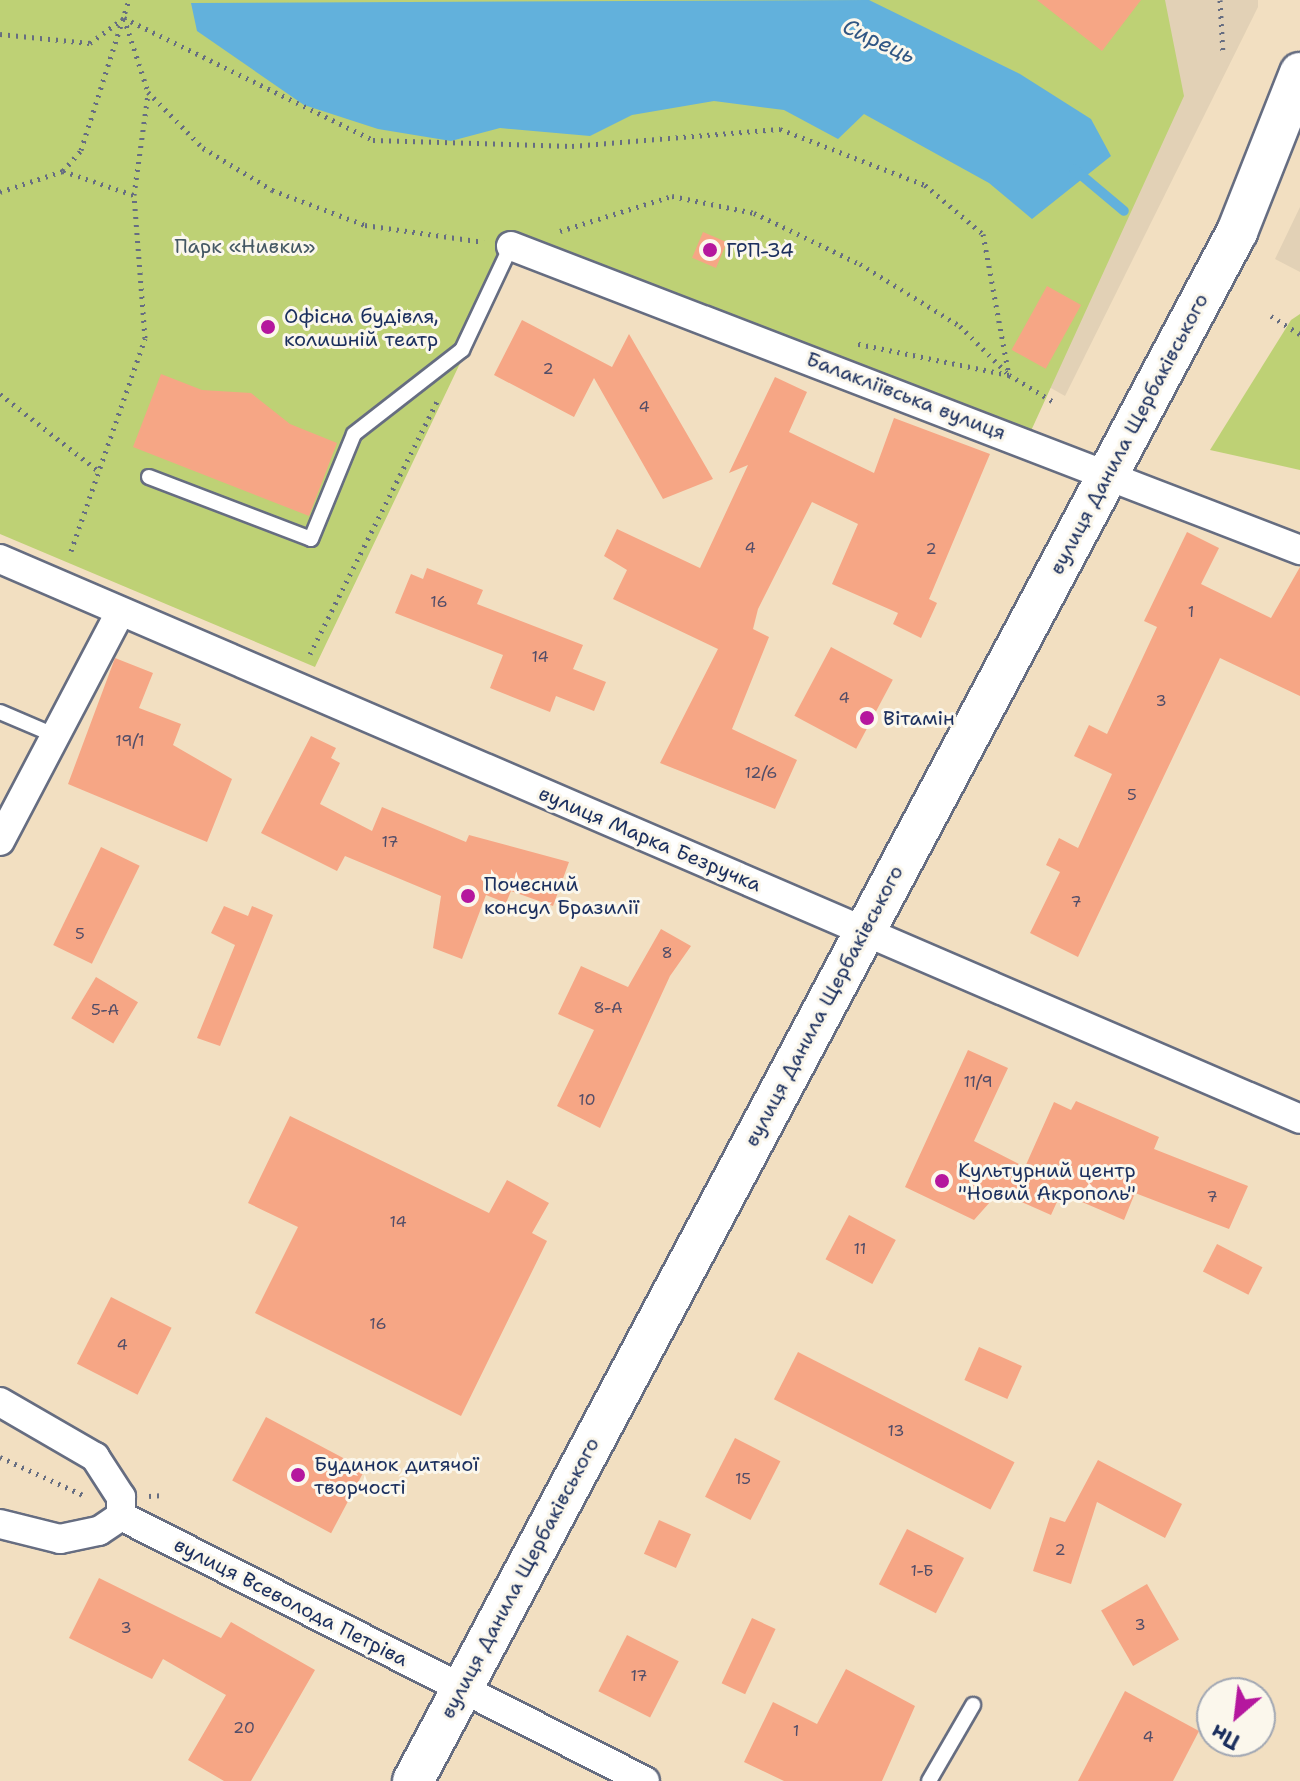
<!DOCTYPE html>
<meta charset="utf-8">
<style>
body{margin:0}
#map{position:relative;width:1300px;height:1781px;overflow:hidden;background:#f2dfc1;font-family:"Shantell Sans",sans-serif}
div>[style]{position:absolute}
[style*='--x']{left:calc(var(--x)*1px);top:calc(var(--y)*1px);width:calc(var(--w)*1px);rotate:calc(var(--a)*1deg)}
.built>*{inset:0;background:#e2d1b6}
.green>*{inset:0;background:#bed175}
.water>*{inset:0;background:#62b1dc}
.stream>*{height:10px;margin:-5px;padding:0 5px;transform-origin:5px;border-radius:5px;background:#62b1dc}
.building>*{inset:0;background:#f6a685;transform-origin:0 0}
.path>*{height:5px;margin-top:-2.5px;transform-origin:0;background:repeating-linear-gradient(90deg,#666d81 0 2px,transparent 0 8px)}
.roads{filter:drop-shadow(2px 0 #666d81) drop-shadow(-2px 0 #666d81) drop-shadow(0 2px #666d81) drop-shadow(0 -2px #666d81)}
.lane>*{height:14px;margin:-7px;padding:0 7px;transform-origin:7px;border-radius:7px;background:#fff}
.street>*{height:28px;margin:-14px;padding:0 14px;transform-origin:14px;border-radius:14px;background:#fff}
.secondary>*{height:40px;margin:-20px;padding:0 20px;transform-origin:20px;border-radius:20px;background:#fff}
.dots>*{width:22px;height:22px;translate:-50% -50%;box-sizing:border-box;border:4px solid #fbf7ec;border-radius:50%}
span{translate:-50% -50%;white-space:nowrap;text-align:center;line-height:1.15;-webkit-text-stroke:6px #fbf7ec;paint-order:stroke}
.number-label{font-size:16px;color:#524d68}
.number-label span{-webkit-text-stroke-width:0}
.park-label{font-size:20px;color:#445864}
.poi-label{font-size:20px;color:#1b2f5e}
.left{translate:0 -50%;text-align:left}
.street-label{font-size:20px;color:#1b2f5e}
.water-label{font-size:22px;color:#305684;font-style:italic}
.north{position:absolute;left:1196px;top:1677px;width:80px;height:80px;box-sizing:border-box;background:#fbf7ec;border:2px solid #a1a7b3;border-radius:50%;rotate:208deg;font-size:22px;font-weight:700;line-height:32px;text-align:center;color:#1b2f5e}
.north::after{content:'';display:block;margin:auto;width:28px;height:36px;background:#b5179e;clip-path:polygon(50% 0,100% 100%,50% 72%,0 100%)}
</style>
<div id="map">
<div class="built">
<div style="clip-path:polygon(1057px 0,1258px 0,1258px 7px,1065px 396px,1014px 367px)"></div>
<div style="clip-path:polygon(1300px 207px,1300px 272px,1275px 259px)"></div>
</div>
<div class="green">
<div style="clip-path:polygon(0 0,1165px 0,1184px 96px,1030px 433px,518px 242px,315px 667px,0 534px)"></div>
<div style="clip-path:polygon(1300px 314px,1300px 470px,1210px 450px,1291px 320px)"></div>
</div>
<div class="water">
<div style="clip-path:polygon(869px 0,1020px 74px,1091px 119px,1111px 156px,1032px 219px,989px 183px,864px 114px,838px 139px,784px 110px,714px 101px,632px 115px,590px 136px,500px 128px,451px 141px,378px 129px,304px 105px,197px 31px,191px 3px)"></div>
</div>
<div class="stream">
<div style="--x:1074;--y:169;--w:65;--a:40"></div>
</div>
<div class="building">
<div style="clip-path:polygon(1037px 0,1141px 0,1102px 51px)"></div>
<div style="left:703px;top:232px;width:26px;height:28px;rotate:23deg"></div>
<div style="left:1047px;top:286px;width:39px;height:73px;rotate:29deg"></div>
<div style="clip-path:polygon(522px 320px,612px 367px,629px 334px,713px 479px,663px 499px,594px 378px,574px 417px,494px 375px)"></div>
<div style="clip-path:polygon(161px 374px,202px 390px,251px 393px,290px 424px,337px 443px,309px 516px,133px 447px)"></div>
<div style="clip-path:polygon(775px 377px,807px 392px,789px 432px,874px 473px,894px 418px,990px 454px,929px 599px,937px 603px,921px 638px,893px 624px,898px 613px,832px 584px,858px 524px,812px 502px,758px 609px,753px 629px,769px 637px,732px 729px,797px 760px,775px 809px,660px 763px,718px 649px,613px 599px,627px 570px,604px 556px,617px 529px,700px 568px,748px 465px,729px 473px)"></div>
<div style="clip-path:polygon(1187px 532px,1219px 548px,1201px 584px,1271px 618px,1300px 567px,1300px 696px,1220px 658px,1078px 957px,1030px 933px,1060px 872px,1046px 865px,1059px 838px,1078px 848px,1112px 774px,1074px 756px,1089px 725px,1107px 734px,1157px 627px,1144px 621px)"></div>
<div style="clip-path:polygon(427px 568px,483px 590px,477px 604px,583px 645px,573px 669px,606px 682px,594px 711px,556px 696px,550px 712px,490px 688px,503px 655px,395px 613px,411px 574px,423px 579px)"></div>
<div style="left:831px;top:647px;width:70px;height:78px;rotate:28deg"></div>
<div style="clip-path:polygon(115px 658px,153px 673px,139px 708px,181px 724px,173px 745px,232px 779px,207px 842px,68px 784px)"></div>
<div style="clip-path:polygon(311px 736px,336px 748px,331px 758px,340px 763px,320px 804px,372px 831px,382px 807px,466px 842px,469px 835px,569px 862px,553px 906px,511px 891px,506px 903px,486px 895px,462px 959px,433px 948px,441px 896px,345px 856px,337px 871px,261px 833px)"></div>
<div style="left:101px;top:847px;width:43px;height:109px;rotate:26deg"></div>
<div style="clip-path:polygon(224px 906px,248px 916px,252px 906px,273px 915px,220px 1046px,197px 1038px,235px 945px,211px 933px)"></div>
<div style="clip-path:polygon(661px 929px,691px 946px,670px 976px,600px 1128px,557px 1106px,594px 1030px,558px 1014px,581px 966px,628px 987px)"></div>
<div style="left:96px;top:977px;width:49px;height:48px;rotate:31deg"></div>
<div style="clip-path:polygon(968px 1050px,1008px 1068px,974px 1141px,1025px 1167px,1054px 1102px,1071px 1110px,1076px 1101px,1159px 1137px,1154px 1149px,1248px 1186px,1229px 1229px,1135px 1193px,1124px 1220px,1061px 1193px,1051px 1215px,999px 1192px,974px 1220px,905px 1187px)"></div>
<div style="clip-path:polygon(290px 1116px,489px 1213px,507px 1180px,549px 1203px,532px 1233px,547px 1241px,461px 1416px,255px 1313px,298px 1227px,248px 1203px)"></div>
<div style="left:849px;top:1215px;width:53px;height:50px;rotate:28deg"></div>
<div style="left:1217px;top:1244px;width:51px;height:31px;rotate:27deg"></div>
<div style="left:111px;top:1297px;width:68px;height:75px;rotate:27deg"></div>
<div style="left:979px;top:1347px;width:47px;height:36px;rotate:24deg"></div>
<div style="left:798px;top:1352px;width:243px;height:53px;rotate:27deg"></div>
<div style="left:266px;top:1417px;width:112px;height:72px;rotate:28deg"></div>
<div style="left:735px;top:1438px;width:51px;height:66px;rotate:27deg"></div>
<div style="clip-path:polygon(1098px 1460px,1182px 1504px,1165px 1538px,1097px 1502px,1071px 1584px,1033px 1571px,1050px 1517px,1065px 1522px)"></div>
<div style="left:659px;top:1520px;width:35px;height:37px;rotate:24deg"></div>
<div style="left:907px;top:1529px;width:64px;height:62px;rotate:27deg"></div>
<div style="clip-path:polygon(99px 1578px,221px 1638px,231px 1622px,315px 1670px,251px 1781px,224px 1781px,188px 1760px,226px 1695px,163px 1659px,152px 1679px,69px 1638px)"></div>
<div style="left:1147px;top:1584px;width:64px;height:53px;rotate:60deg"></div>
<div style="left:752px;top:1618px;width:26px;height:72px;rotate:25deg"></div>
<div style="left:627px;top:1635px;width:58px;height:63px;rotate:27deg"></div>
<div style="clip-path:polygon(846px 1669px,915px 1706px,882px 1781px,784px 1781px,744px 1762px,773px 1702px,817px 1724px)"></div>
<div style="clip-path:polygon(1125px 1691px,1199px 1731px,1173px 1781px,1078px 1781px)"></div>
</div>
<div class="path">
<div style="--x:1220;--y:0;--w:53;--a:86.8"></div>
<div style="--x:124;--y:18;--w:277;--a:26.1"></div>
<div style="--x:373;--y:140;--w:199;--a:1.7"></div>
<div style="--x:572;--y:146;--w:209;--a:-4.7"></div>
<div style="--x:780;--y:129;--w:155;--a:21.1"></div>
<div style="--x:925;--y:185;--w:76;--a:40.2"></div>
<div style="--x:983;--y:234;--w:143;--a:79.6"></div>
<div style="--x:1009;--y:375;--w:158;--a:-168.3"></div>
<div style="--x:0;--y:34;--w:90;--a:5.7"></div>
<div style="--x:90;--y:43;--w:42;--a:-36.3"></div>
<div style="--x:124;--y:18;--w:78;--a:72"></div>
<div style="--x:148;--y:92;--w:78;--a:45.5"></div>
<div style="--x:203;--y:148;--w:81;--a:31.3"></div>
<div style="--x:272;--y:190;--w:99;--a:20.6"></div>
<div style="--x:365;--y:225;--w:120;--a:8.1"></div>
<div style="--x:63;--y:171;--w:75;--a:18.7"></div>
<div style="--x:0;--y:192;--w:66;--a:-18.4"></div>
<div style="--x:63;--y:171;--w:28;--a:-49"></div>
<div style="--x:81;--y:150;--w:157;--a:-72.3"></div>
<div style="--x:560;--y:231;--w:117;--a:-17.4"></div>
<div style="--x:672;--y:196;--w:84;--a:11.7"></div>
<div style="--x:754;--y:213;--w:118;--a:25.7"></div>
<div style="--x:860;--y:264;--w:118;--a:31.8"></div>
<div style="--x:960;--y:326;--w:69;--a:45"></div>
<div style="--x:1009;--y:375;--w:52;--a:31"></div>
<div style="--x:1271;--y:316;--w:34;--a:32"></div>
<div style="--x:0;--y:394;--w:127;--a:38"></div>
<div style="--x:71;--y:551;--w:225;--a:-70.8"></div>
<div style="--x:145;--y:338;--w:143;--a:-94.4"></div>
<div style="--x:134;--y:195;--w:102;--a:-82.1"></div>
<div style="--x:310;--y:654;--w:283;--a:-63.3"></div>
<div style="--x:0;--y:1457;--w:91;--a:24.6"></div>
<div style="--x:149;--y:1496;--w:15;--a:-4"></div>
</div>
<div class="roads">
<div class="lane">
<div style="--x:149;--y:477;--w:173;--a:20.9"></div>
<div style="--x:311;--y:539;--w:113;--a:-67.7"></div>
<div style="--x:354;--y:434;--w:137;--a:-37.9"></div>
<div style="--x:462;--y:350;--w:115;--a:-64.8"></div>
<div style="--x:0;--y:712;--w:59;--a:23.1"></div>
<div style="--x:929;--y:1781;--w:88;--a:-59.9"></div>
</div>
<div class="street">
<div style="--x:511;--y:246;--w:846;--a:21.07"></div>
<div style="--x:0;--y:559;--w:1415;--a:23.3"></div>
<div style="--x:0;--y:841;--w:259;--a:-62.3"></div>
<div style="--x:0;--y:1402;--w:110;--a:30.1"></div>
<div style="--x:95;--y:1457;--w:48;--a:57"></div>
<div style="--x:121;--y:1497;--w:19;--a:90"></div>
<div style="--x:121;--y:1516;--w:587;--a:26.83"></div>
<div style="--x:0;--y:1524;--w:62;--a:14"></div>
<div style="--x:60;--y:1539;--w:40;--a:-12"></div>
<div style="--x:99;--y:1531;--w:27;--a:-34"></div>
</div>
<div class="secondary">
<div style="--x:413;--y:1781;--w:1755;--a:-61.99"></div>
<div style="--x:1237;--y:232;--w:171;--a:-68.4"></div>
</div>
</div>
<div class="dots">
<div style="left:710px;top:250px;background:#b5179e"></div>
<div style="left:268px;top:327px;background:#b5179e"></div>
<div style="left:867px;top:718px;background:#b5179e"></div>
<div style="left:468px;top:896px;background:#b5179e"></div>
<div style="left:942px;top:1181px;background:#b5179e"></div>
<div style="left:298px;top:1475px;background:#b5179e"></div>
</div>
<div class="number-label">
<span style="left:548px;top:369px">2</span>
<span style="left:644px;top:407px">4</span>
<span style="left:750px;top:548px">4</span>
<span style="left:931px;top:549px">2</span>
<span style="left:439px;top:602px">16</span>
<span style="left:1191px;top:612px">1</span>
<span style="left:540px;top:657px">14</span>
<span style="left:844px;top:698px">4</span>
<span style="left:1161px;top:701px">3</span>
<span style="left:130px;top:741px">19/1</span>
<span style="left:761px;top:773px">12/6</span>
<span style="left:1132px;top:795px">5</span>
<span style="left:390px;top:842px">17</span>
<span style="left:1076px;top:902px">7</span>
<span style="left:80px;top:934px">5</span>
<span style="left:667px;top:953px">8</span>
<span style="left:608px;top:1008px">8-А</span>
<span style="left:105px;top:1010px">5-А</span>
<span style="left:978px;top:1082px">11/9</span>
<span style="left:587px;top:1100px">10</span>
<span style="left:1212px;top:1197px">7</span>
<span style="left:398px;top:1222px">14</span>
<span style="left:860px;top:1249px">11</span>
<span style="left:378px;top:1324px">16</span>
<span style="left:122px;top:1345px">4</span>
<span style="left:896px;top:1431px">13</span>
<span style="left:743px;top:1479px">15</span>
<span style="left:1060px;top:1550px">2</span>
<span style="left:922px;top:1571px">1-Б</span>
<span style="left:1140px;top:1625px">3</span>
<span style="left:126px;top:1628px">3</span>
<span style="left:639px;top:1676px">17</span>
<span style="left:244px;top:1728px">20</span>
<span style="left:796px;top:1731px">1</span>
<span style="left:1148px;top:1737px">4</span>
</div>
<div class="park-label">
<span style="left:245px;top:246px">Парк «Нивки»</span>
</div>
<div class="poi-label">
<span class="left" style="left:726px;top:250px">ГРП-34</span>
<span class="left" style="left:284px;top:328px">Офісна будівля,<br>колишній театр</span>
<span class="left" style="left:883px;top:718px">Вітамін</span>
<span class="left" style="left:484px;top:896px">Почесний<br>консул Бразилії</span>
<span class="left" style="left:958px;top:1182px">Культурний центр<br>"Новий Акрополь"</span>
<span class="left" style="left:314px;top:1476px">Будинок дитячої<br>творчості</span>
</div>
<div class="street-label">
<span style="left:906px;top:396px;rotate:21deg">Балакліївська вулиця</span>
<span style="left:1129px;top:434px;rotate:-62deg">вулиця Данила Щербаківського</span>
<span style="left:650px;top:839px;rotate:23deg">вулиця Марка Безручка</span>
<span style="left:824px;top:1006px;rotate:-62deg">вулиця Данила Щербаківського</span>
<span style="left:520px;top:1578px;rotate:-62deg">вулиця Данила Щербаківського</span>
<span style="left:291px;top:1602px;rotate:27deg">вулиця Всеволода Петріва</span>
</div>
<div class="water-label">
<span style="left:879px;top:41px;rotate:25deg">Сирець</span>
</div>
<div class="north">Пн</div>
</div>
